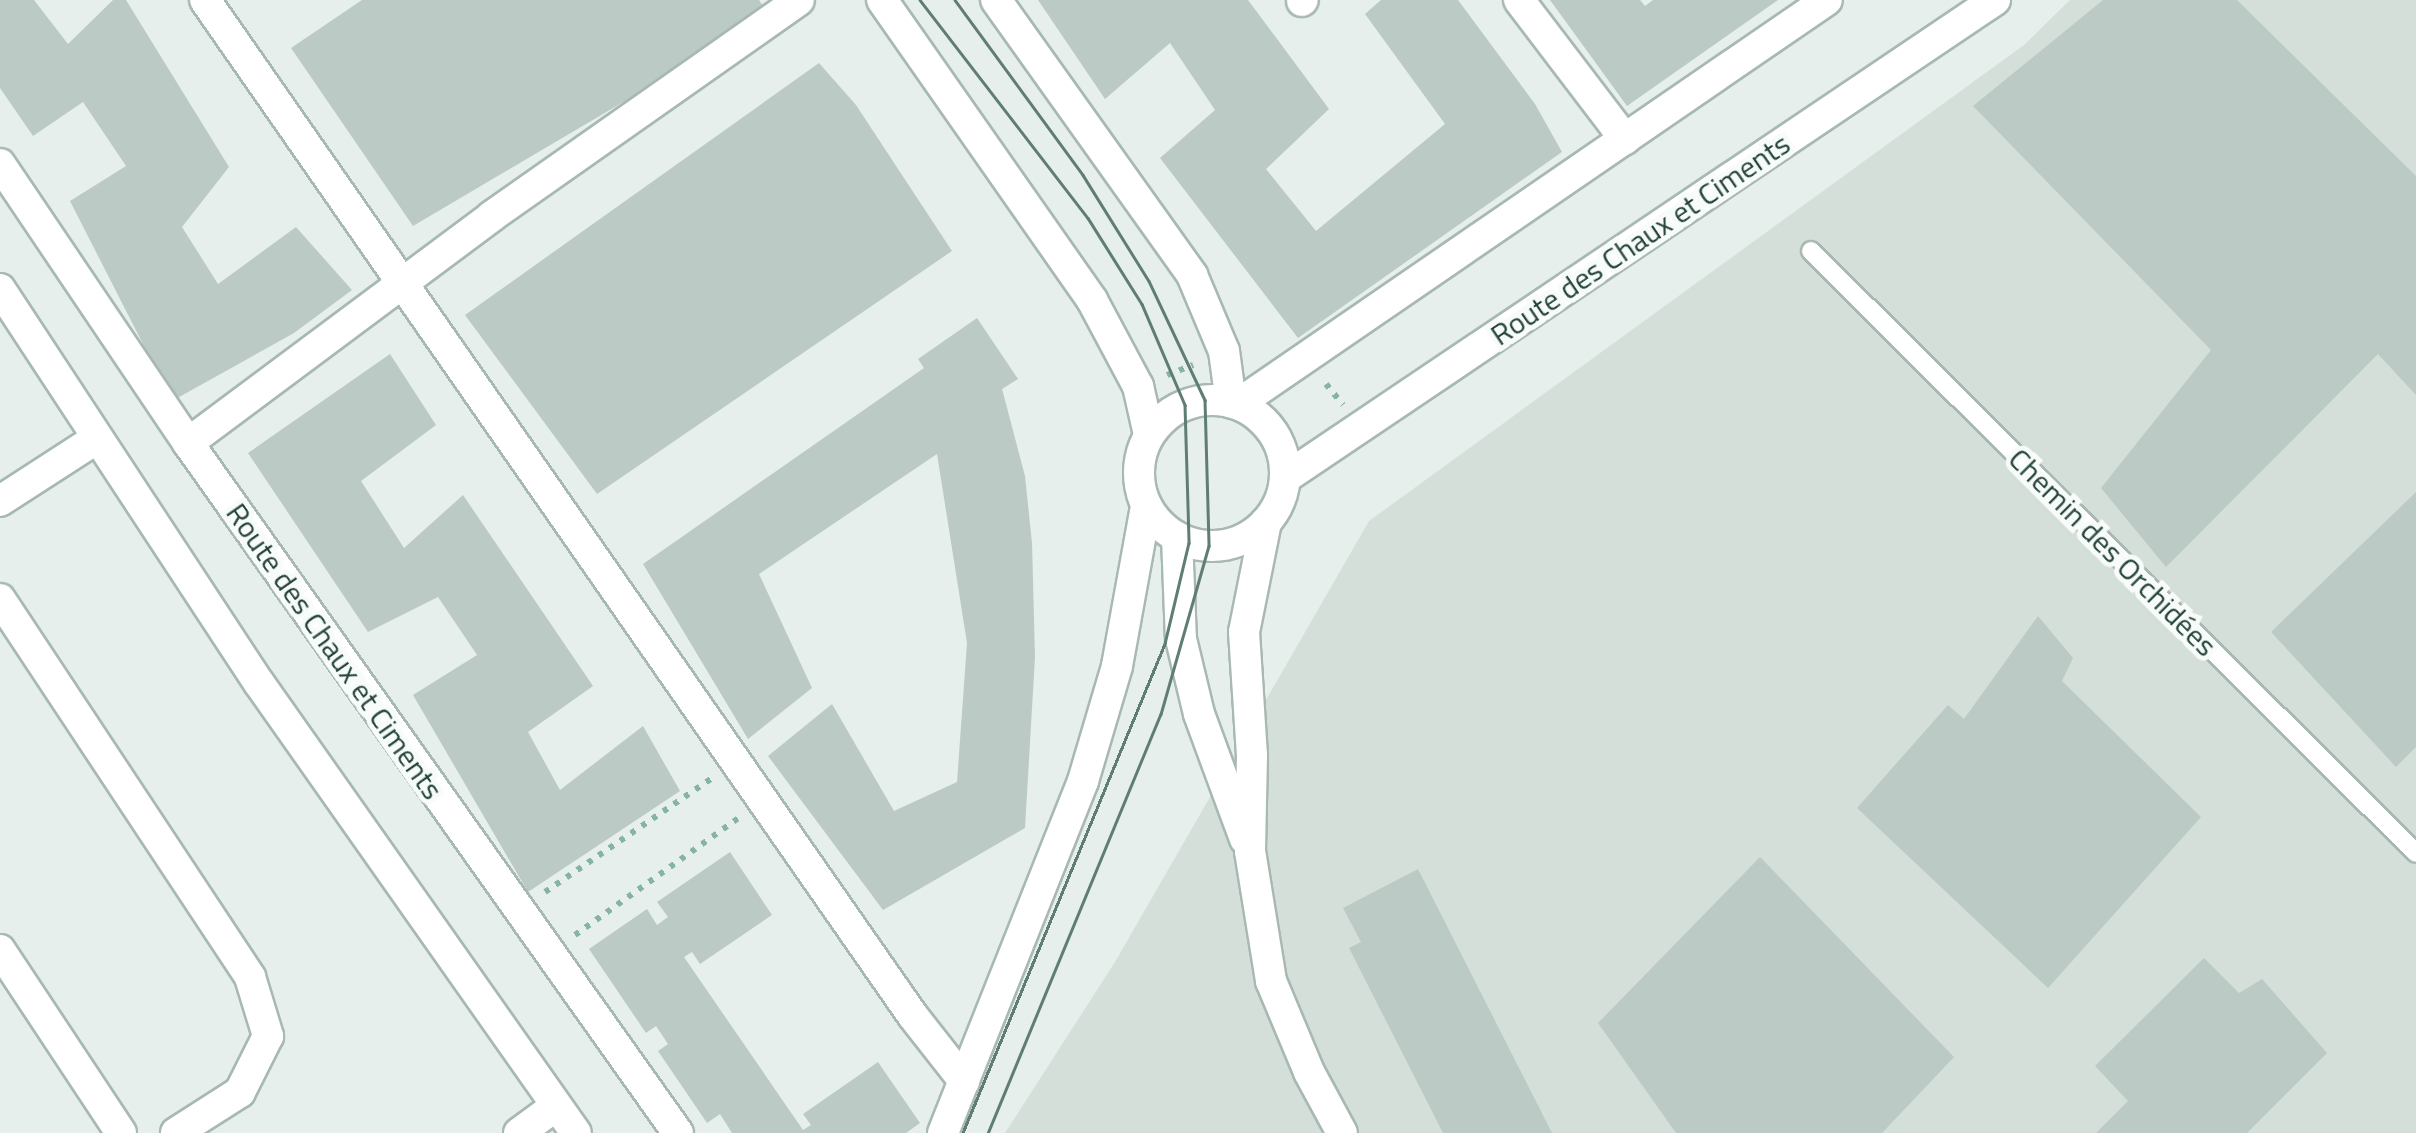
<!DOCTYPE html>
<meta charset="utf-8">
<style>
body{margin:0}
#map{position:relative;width:2416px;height:1133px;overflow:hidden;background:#e6efeb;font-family:"Titillium Web",sans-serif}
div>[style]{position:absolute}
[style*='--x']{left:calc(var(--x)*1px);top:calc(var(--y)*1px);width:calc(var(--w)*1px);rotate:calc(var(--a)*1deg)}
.built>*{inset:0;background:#d4dfda}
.building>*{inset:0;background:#bbcac4}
.path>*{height:6px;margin-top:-3px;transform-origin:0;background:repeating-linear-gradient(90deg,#86b3a5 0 5px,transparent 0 13px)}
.roads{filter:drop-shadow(2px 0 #a8b8b2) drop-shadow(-2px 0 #a8b8b2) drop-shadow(0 2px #a8b8b2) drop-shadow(0 -2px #a8b8b2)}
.lane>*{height:18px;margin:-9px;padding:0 9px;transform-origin:9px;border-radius:9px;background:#fff}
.street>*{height:30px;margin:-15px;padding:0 15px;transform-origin:15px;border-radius:15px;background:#fff}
.street>.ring{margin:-15px;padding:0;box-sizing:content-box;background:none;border:30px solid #fff;border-radius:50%}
.tram>*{height:2.5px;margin:-1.25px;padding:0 1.25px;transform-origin:1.25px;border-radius:1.25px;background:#5f7d75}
span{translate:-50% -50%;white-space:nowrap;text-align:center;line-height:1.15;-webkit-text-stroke:10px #f7fbf9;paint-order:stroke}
.street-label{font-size:30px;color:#24423a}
</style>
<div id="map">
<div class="built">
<div style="clip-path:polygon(2070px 0,2416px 0,2416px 1133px,1005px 1133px,1115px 962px,1369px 521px,2024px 45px)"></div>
</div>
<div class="building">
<div style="clip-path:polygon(0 0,34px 0,68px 44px,113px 0,126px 0,229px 167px,182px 227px,218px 284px,296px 227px,352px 290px,294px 333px,172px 401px,70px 201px,126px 166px,83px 102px,33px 136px,0 88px)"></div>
<div style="clip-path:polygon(362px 0,759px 0,769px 16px,413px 226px,291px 48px)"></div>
<div style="clip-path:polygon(1038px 0,1248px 0,1329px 109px,1266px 169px,1316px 231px,1445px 124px,1365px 14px,1381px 0,1458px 0,1535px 104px,1562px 152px,1298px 338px,1160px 158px,1215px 110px,1170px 43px,1105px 99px)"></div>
<div style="clip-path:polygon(1550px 0,1640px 0,1645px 6px,1653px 0,1778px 0,1627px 106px)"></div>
<div style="clip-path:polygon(2103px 0,2237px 0,2416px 176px,2416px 395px,2378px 354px,2166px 567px,2101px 488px,2211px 350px,1973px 106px)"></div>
<div style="clip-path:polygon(819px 63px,856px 105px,952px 251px,597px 494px,465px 315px)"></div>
<div style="clip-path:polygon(977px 318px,1018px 379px,1002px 389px,1025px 476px,1032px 543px,1035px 657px,1025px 828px,883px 910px,768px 756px,832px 704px,894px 811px,957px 782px,967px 643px,937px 454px,759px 574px,812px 688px,748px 739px,643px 564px,924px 368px,918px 359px)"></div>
<div style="clip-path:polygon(390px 354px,436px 425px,361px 481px,404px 548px,463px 495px,593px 686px,528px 732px,560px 790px,643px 726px,680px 791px,528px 892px,413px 695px,477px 655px,438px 597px,368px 632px,248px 453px)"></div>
<div style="clip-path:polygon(2416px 492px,2416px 747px,2396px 767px,2271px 632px)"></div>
<div style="clip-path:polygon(2038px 616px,2073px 658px,2062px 681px,2201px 817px,2048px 988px,1857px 808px,1948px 705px,1964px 719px)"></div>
<div style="clip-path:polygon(730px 852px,772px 915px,700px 964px,692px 952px,684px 957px,803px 1130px,811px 1125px,803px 1114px,878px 1062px,920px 1123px,906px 1133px,732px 1133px,720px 1114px,707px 1123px,658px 1051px,668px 1044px,656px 1026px,646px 1033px,589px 949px,647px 909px,657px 925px,668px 917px,657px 902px)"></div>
<div style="clip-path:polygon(1760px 857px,1954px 1057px,1882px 1133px,1676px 1133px,1598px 1023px)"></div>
<div style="clip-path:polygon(1418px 869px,1552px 1133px,1443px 1133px,1349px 948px,1361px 942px,1343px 908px)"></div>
<div style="clip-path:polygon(2204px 958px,2239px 993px,2262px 979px,2327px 1053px,2247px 1133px,2096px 1133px,2128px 1101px,2095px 1066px)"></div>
</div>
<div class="path">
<div style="--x:1167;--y:375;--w:28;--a:-21"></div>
<div style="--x:1326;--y:384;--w:27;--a:51"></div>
<div style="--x:545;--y:892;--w:202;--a:-34.3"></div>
<div style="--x:575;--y:935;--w:203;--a:-35.6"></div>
</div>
<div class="roads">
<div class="lane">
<div style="--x:1811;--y:251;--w:853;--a:44.86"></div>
</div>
<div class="street">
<div style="--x:205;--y:0;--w:1238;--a:55.13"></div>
<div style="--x:913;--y:1016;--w:83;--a:51.9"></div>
<div style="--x:882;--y:0;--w:366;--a:55"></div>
<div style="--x:1092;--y:300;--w:98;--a:61.9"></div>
<div style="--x:1138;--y:386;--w:50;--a:77.3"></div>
<div style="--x:996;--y:0;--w:338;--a:54.5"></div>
<div style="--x:1192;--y:275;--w:82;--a:67.2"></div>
<div style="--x:1224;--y:351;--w:52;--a:82.3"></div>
<div style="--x:1519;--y:0;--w:175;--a:52.7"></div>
<div style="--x:1302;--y:1;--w:1;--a:-45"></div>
<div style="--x:0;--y:164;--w:336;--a:56"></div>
<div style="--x:188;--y:443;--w:846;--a:54.62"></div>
<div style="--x:0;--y:289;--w:472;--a:56.7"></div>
<div style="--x:259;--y:683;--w:550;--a:54.84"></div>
<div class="ring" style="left:1139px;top:400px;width:116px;height:116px"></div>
<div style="--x:1238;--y:404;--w:714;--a:-34.45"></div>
<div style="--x:188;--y:443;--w:379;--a:-36.7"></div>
<div style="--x:492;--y:216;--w:375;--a:-35.1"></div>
<div style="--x:1285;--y:478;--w:856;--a:-33.95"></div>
<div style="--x:0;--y:501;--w:114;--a:-32.9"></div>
<div style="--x:1266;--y:522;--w:112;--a:101.3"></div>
<div style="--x:1244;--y:632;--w:123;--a:86.3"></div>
<div style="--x:1252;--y:755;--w:96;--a:91.2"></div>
<div style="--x:1250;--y:851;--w:132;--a:80.8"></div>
<div style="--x:1271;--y:981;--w:99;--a:67.3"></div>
<div style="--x:1309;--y:1072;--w:69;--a:61.6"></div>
<div style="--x:1177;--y:537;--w:102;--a:87.8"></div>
<div style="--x:1181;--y:639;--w:77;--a:76.5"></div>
<div style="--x:1199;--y:714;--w:133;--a:69.8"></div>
<div style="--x:0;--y:599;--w:453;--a:56.5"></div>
<div style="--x:250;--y:977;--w:62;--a:73"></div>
<div style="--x:268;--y:1036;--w:63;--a:116.6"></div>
<div style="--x:240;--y:1092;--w:76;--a:147.4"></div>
<div style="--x:0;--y:950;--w:219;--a:56.5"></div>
<div style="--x:519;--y:1133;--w:46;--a:-36.1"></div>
<div style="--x:943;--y:1133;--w:379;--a:-68.3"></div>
<div style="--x:1083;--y:781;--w:120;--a:-73.5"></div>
<div style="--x:1117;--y:666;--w:163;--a:-79.7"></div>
</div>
</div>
<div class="tram">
<div style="--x:920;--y:0;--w:275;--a:52.4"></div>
<div style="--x:1088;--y:218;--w:102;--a:57.9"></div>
<div style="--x:1142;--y:304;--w:110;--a:66.9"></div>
<div style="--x:1185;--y:405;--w:138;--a:88.3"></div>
<div style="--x:1189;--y:543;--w:104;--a:103.4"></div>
<div style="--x:1165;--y:644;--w:529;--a:112.44"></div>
<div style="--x:955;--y:0;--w:217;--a:53.8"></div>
<div style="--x:1083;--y:175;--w:125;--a:58.1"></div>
<div style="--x:1149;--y:281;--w:132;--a:64.8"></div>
<div style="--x:1205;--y:400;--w:146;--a:88.4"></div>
<div style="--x:1209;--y:546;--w:175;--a:105.9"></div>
<div style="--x:1161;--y:714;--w:453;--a:112.4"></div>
</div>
<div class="street-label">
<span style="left:1640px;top:239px;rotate:-34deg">Route des Chaux et Ciments</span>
<span style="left:2113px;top:552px;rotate:45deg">Chemin des Orchidées</span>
<span style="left:335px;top:651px;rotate:55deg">Route des Chaux et Ciments</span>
</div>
</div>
